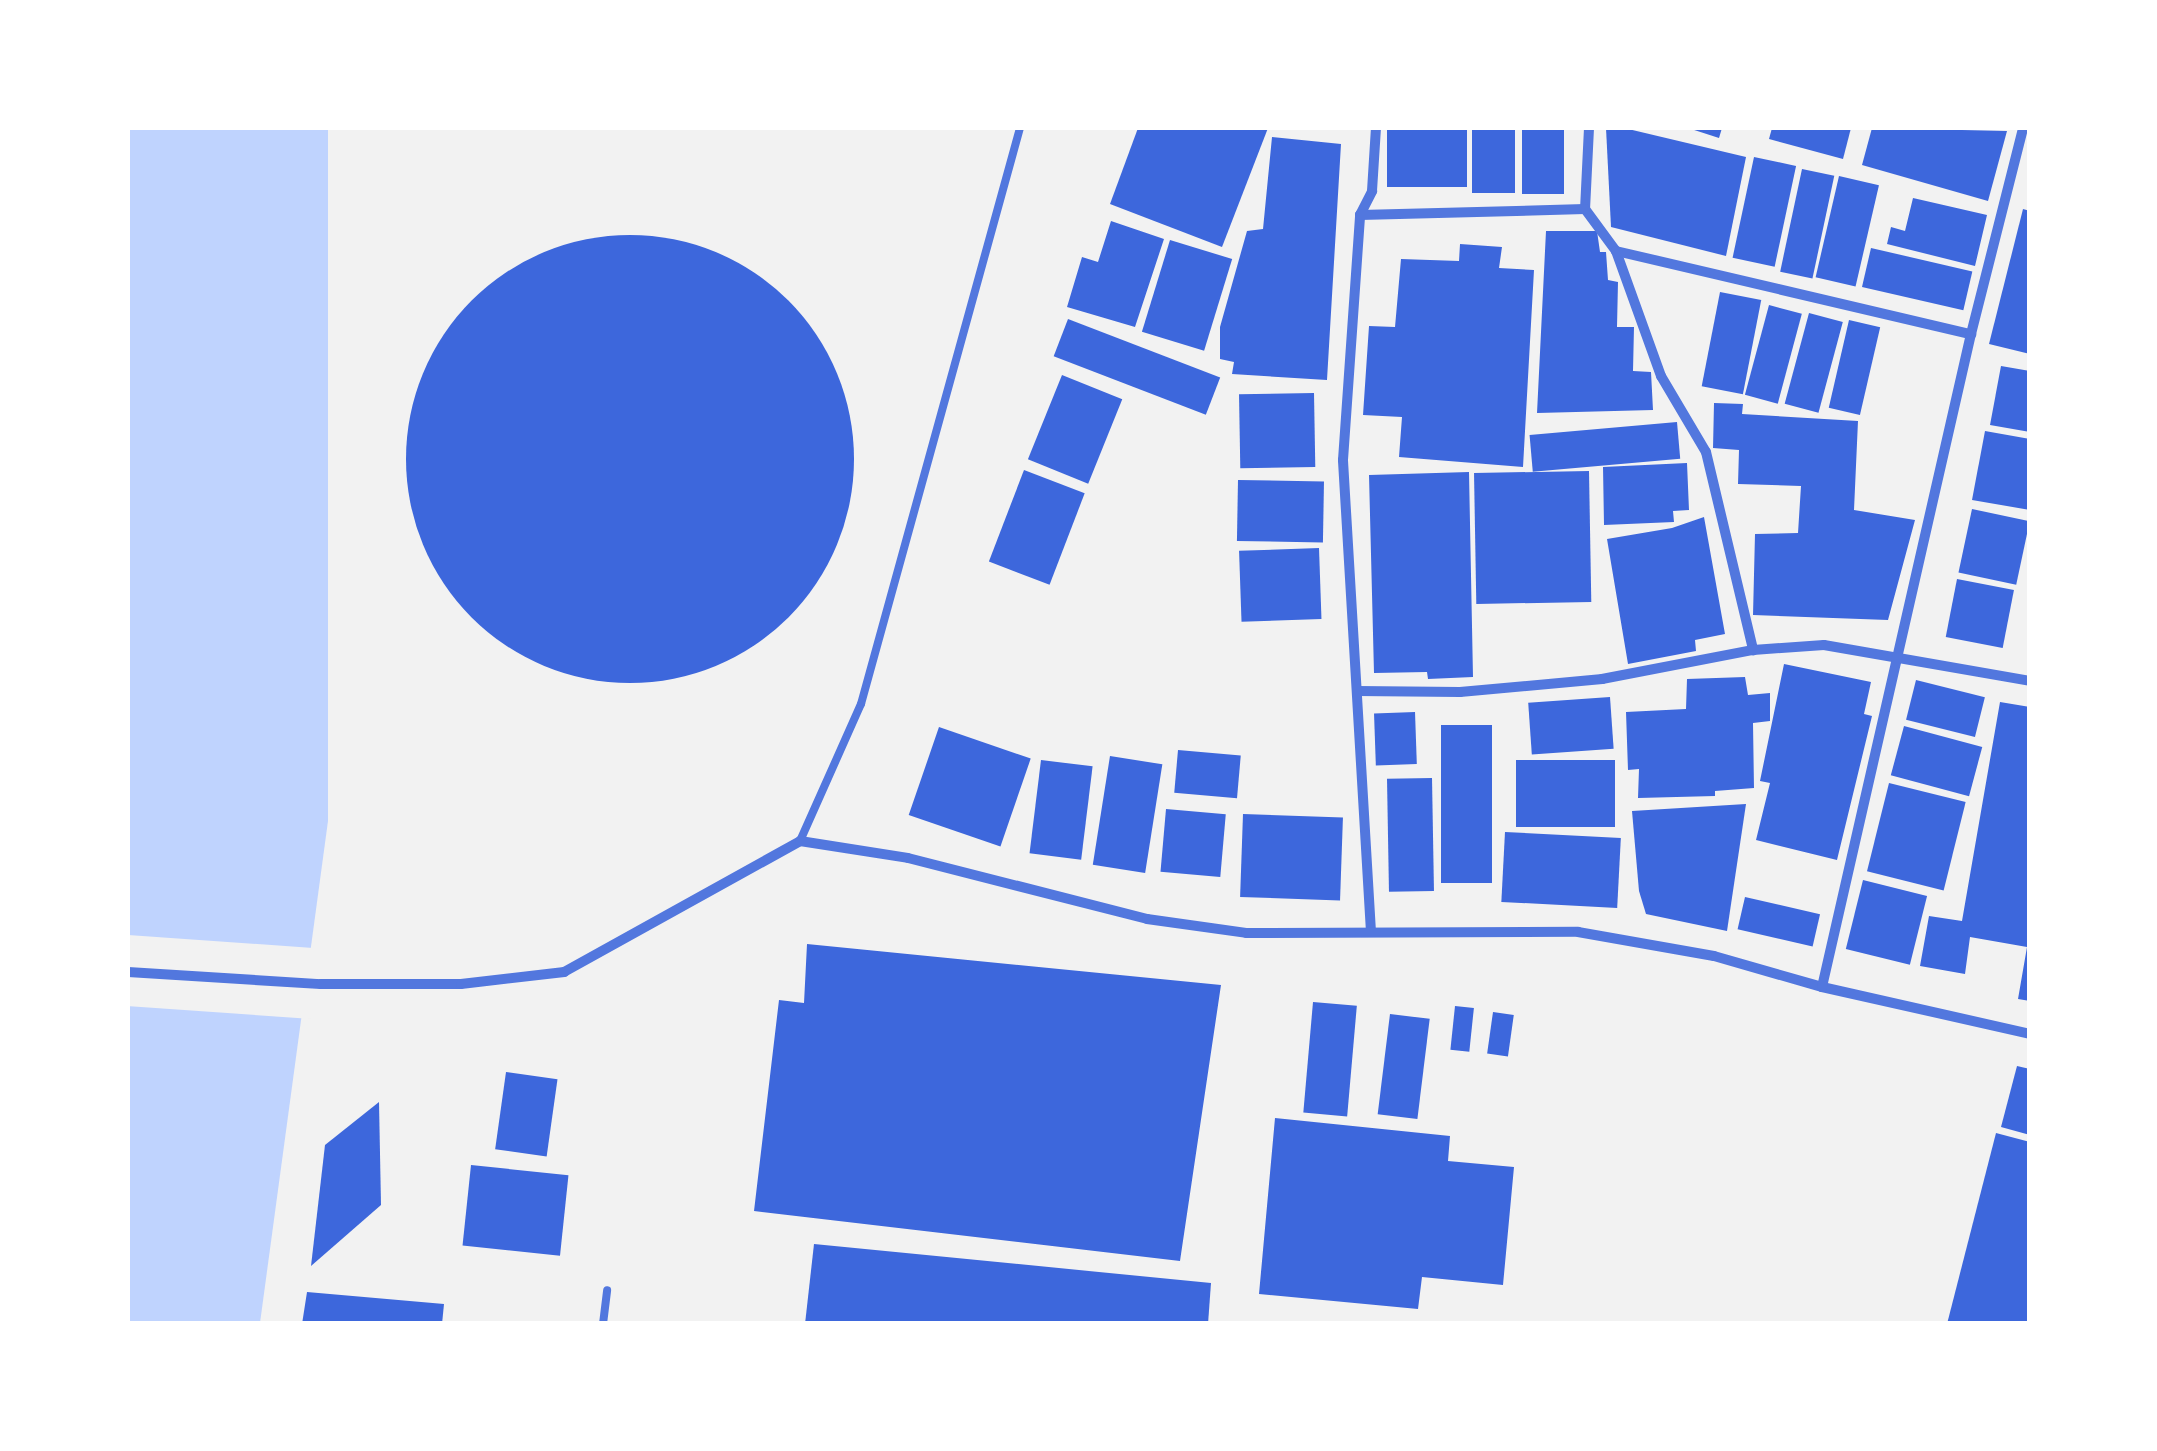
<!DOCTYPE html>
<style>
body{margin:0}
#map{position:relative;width:2157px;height:1451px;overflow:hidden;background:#f2f2f2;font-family:"Titillium Web",sans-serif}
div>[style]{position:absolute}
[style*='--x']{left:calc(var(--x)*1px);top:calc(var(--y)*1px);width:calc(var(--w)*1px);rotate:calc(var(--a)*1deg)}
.water>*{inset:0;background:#bfd3fe}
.pier>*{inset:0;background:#f2f2f2;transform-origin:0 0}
.building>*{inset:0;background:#3d67dc;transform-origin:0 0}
.round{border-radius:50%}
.service>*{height:8px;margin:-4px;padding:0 4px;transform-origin:4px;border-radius:4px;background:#5277de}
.minor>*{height:10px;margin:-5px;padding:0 5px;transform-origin:5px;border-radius:5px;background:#5277de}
span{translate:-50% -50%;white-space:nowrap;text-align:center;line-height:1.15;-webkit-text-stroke:9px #fff;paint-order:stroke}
.frame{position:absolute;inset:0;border:130px solid #fff;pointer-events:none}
</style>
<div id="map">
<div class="water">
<div style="clip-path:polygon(128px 128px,328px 128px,328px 821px,260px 1323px,128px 1323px)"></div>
</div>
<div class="pier">
<div style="left:128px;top:935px;width:189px;height:71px;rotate:4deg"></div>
</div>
<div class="building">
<div style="clip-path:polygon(1138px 128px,1268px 128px,1222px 247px,1110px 204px)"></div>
<div style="left:1387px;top:128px;width:80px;height:59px"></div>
<div style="left:1472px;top:128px;width:43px;height:65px"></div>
<div style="left:1522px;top:128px;width:42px;height:66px"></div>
<div style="clip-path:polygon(1606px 128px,1624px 128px,1746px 157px,1726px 256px,1611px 227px)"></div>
<div style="clip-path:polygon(1688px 128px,1722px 128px,1719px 138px)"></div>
<div style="clip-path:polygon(1772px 128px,1851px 128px,1843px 159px,1769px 139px)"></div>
<div style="clip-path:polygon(1872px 128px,2007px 131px,1988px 201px,1862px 165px)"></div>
<div style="clip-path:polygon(1272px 137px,1341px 144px,1327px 380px,1232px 374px,1234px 362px,1220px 359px,1220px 327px,1247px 231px,1263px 229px)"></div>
<div style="left:1754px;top:157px;width:43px;height:103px;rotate:12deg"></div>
<div style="left:1802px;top:169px;width:33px;height:105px;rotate:12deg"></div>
<div style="left:1839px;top:176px;width:41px;height:104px;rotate:13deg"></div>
<div style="clip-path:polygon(1913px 198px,1987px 215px,1975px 266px,1887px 244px,1891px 227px,1905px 231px)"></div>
<div style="clip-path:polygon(2023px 209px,2030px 211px,2030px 354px,1989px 344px)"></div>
<div style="clip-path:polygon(1111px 221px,1164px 239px,1135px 327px,1067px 307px,1082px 257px,1098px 262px)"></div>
<div style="clip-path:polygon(1546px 231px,1597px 231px,1600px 252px,1606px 252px,1608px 280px,1618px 282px,1617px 327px,1634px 327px,1633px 371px,1651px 372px,1653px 410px,1537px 413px)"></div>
<div class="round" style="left:406px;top:235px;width:448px;height:448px"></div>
<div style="left:1170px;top:240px;width:65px;height:96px;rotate:17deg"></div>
<div style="clip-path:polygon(1460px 244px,1502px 247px,1499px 268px,1534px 270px,1523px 467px,1399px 457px,1402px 417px,1363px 415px,1369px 326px,1395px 327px,1401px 259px,1459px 261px)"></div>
<div style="left:1871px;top:248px;width:104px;height:40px;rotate:13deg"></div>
<div style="left:1720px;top:292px;width:42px;height:96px;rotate:11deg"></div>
<div style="left:1769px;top:305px;width:34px;height:93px;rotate:15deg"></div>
<div style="left:1809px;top:313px;width:35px;height:94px;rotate:15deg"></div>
<div style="left:1068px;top:319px;width:163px;height:40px;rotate:21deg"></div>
<div style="left:1849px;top:320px;width:32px;height:90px;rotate:13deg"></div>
<div style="clip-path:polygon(2001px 366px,2030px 371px,2030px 432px,1990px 425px)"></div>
<div style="left:1062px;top:375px;width:65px;height:91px;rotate:22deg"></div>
<div style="left:1314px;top:393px;width:74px;height:75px;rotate:89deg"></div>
<div style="clip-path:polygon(1714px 403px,1743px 404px,1742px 414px,1858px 421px,1854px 510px,1915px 520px,1888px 620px,1753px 615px,1755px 534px,1798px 533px,1801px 486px,1738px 484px,1739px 450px,1713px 448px)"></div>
<div style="left:1677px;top:422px;width:37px;height:148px;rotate:85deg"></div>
<div style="clip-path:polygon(1985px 431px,2030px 439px,2030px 510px,1972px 500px)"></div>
<div style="clip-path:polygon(1687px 463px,1689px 510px,1673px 511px,1674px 522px,1604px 525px,1603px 467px)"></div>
<div style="left:1024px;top:470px;width:65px;height:98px;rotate:21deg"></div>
<div style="left:1589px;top:471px;width:131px;height:115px;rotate:89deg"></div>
<div style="clip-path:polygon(1469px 472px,1473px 677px,1428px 679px,1427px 672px,1374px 673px,1369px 475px)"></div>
<div style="left:1238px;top:480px;width:86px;height:61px;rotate:1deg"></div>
<div style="left:1972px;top:509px;width:59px;height:65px;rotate:12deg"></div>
<div style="clip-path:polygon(1704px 517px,1725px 634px,1695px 640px,1696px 651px,1628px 664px,1607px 539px,1672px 528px)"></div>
<div style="left:1319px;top:548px;width:71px;height:80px;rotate:88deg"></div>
<div style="left:1957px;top:579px;width:58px;height:59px;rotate:11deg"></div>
<div style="clip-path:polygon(1784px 664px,1871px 682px,1864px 714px,1872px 716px,1837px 860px,1756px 840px,1770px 783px,1760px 781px)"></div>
<div style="clip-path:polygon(1745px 677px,1748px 695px,1770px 693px,1770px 721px,1753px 723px,1754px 788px,1715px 791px,1715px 796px,1638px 798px,1639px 769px,1628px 770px,1626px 712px,1686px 709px,1687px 679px)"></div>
<div style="left:1916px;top:680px;width:71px;height:41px;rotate:14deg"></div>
<div style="left:1610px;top:697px;width:52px;height:82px;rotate:86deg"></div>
<div style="clip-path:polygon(2000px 702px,2030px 707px,2030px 1001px,2018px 999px,2027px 947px,1970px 937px,1965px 974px,1920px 966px,1929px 916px,1962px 921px)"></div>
<div style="left:1415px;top:712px;width:52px;height:41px;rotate:88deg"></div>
<div style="left:1441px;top:725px;width:51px;height:158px"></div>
<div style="left:1904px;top:726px;width:81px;height:51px;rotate:15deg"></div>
<div style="left:939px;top:727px;width:97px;height:93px;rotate:19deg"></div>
<div style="left:1178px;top:750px;width:63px;height:43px;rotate:5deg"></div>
<div style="left:1110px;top:756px;width:53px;height:110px;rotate:9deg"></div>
<div style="left:1041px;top:760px;width:52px;height:94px;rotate:7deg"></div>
<div style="left:1516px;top:760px;width:99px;height:67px"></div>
<div style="left:1432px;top:778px;width:113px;height:45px;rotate:89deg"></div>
<div style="left:1889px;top:783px;width:79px;height:91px;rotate:14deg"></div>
<div style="clip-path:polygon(1746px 804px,1727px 931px,1646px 914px,1639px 891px,1632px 811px)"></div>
<div style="left:1166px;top:809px;width:60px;height:63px;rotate:5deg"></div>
<div style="left:1243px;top:814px;width:100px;height:83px;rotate:2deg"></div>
<div style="left:1505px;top:832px;width:116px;height:70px;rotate:3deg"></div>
<div style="left:1863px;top:880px;width:66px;height:71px;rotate:14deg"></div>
<div style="left:1745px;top:897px;width:77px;height:33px;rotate:13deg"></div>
<div style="clip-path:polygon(807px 944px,1221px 985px,1180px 1261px,754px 1211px,779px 1000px,804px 1003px)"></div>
<div style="left:1313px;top:1002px;width:44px;height:111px;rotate:5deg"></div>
<div style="left:1455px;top:1006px;width:19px;height:44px;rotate:6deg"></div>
<div style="left:1493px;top:1012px;width:21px;height:42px;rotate:8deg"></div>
<div style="left:1390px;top:1014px;width:40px;height:101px;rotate:7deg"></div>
<div style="clip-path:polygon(2017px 1066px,2030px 1069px,2030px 1135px,2001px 1127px)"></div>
<div style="left:506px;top:1072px;width:52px;height:78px;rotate:8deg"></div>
<div style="clip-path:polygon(379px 1102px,381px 1205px,311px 1266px,325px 1145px)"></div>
<div style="clip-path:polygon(1275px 1118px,1450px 1136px,1448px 1161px,1514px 1167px,1503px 1285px,1422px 1277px,1418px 1309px,1259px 1294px)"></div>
<div style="clip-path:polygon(1996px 1133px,2030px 1142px,2030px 1324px,1947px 1324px)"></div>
<div style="left:471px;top:1165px;width:98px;height:81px;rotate:6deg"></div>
<div style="clip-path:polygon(814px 1244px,1211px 1283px,1208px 1324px,805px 1324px)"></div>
<div style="clip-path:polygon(307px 1292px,444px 1304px,442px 1324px,302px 1324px)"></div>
</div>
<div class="service">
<div style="--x:800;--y:841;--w:150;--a:-66"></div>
<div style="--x:861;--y:704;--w:598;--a:-74.57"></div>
<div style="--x:603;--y:1324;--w:34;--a:-83"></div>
</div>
<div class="minor">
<div style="--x:1589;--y:128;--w:81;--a:92.8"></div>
<div style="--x:1585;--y:209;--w:52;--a:53.6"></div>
<div style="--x:1616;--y:251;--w:133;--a:70.2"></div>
<div style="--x:1661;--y:376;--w:88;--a:59.4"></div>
<div style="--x:1706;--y:452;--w:204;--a:76.6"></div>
<div style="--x:1360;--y:215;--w:27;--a:-63"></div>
<div style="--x:1372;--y:191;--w:63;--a:-86.4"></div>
<div style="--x:1616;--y:251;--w:365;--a:13.2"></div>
<div style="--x:1357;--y:691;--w:103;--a:0.6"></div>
<div style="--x:1460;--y:692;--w:143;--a:-5.2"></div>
<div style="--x:1602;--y:679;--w:154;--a:-10.9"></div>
<div style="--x:1753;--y:650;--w:71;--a:-4"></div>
<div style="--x:1824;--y:645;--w:209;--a:9.9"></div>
<div style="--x:1371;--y:932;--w:473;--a:-93.4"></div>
<div style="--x:1343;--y:460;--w:246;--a:-86"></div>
<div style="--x:1360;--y:215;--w:225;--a:-1.5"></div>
<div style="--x:128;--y:972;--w:193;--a:3.6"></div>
<div style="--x:321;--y:984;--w:140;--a:0"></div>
<div style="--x:461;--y:984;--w:104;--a:-6.6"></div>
<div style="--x:564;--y:972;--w:270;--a:-29"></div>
<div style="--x:800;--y:841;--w:109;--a:8.9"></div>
<div style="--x:908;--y:858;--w:247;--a:14.3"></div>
<div style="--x:1147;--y:919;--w:100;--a:8"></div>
<div style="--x:1246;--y:933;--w:332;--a:-0.2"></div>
<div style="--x:1578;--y:932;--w:138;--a:10"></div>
<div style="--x:1714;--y:956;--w:112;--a:16"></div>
<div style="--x:1822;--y:987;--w:213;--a:12.7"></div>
<div style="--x:1822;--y:987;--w:670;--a:-77.15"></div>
<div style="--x:1971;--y:334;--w:212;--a:-75.8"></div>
</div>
<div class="frame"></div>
</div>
